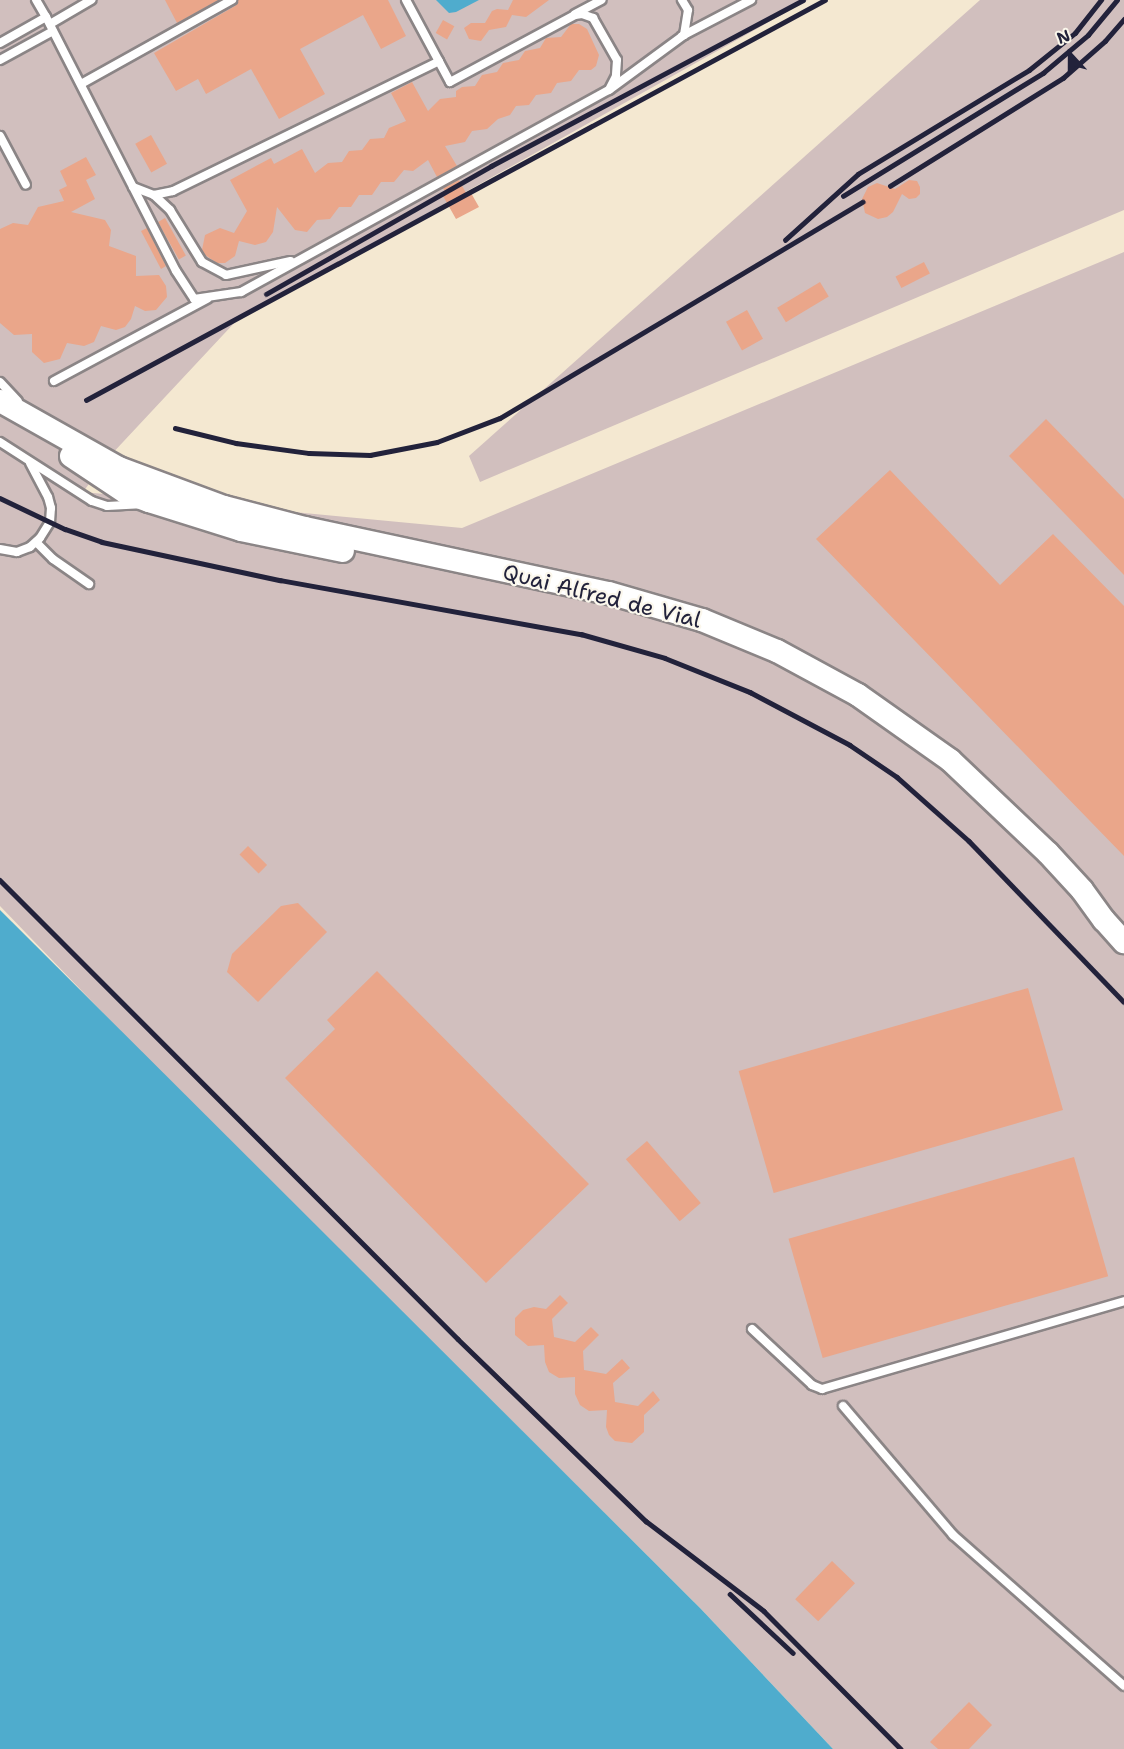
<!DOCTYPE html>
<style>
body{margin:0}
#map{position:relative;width:1124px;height:1749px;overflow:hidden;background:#f4e8d1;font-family:"Shantell Sans",sans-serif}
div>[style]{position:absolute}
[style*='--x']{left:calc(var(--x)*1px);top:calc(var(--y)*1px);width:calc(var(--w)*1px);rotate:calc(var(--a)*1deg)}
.industrial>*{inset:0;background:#d1bfbe}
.water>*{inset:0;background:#4faccd}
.building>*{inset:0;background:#eaa68a;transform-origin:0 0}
.roads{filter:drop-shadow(2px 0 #8b8586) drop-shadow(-2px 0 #8b8586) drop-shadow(0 2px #8b8586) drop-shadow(0 -2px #8b8586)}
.lane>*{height:8px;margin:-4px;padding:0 4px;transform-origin:4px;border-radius:4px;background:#fff}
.secondary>*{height:22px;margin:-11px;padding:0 11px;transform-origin:11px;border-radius:11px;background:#fff}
.rail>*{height:4.5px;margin:-2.25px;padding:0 2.25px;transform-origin:2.25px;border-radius:2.25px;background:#22223b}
span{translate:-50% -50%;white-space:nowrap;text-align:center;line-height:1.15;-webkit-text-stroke:4.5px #fbf7ec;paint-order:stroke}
.street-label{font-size:22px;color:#22223b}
.north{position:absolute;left:1040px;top:24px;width:60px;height:60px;-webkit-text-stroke:4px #fbf7ec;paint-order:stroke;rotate:339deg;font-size:16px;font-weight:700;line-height:24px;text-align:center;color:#22223b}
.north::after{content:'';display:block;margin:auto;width:21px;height:27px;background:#22223b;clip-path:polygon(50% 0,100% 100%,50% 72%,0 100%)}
</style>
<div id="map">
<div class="industrial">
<div style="clip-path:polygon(0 0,808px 0,237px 320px,109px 457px,83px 492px,462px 528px,1124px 252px,1124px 1749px,833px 1749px,701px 1609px,133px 1044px,0 906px)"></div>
<div style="clip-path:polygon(980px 0,1124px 0,1124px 210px,480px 482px,469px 456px)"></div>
</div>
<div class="water">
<div style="clip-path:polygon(436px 0,479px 0,456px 12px,449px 13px)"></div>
<div style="clip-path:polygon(0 910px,701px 1609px,833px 1749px,0 1749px)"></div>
</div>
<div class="building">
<div style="clip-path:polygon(165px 0,219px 0,177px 23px)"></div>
<div style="clip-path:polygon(238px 0,388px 0,406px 36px,381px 49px,363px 15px,300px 49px,325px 94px,279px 119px,251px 69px,206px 94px,198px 79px,176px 91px,154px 53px,235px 6px)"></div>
<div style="clip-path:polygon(513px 0,549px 0,526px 17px,512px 15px,506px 27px,489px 30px,481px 41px,469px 39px,464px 28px,471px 23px,485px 23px,492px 11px,497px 9px,508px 10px)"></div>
<div style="left:443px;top:20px;width:13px;height:15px;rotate:29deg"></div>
<div style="clip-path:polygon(571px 24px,579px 24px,587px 29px,599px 55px,596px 66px,591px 70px,579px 70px,571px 81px,557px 83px,551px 93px,536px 95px,529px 105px,516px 106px,510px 115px,498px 119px,487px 129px,472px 131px,465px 142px,445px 146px,457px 166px,437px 177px,428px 160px,413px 171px,404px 170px,394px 182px,381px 182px,372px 195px,359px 195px,351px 207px,339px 207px,330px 219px,317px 220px,307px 232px,295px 230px,277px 207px,273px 232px,266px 242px,255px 245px,239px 241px,235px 256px,225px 263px,217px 263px,205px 255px,202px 250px,205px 235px,220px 228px,234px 233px,247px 211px,230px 180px,271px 158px,274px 164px,302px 149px,315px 173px,328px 163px,342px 162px,349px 151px,362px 150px,370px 139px,384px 138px,389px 128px,406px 121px,391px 93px,412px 82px,428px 111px,440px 99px,456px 97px,456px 91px,462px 87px,475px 86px,482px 75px,497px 72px,503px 63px,519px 60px,525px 51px,540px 48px,546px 38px,561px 37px)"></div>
<div style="left:151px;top:135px;width:33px;height:18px;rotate:61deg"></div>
<div style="clip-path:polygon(86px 157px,96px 175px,86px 180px,95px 199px,71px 212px,105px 220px,111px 230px,109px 246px,136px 256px,136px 276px,159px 275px,166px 286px,167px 297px,156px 310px,145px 311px,135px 306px,131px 319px,125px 327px,116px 330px,101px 326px,94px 342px,84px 346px,67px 343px,60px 359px,44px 363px,32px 352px,32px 334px,14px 335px,0 323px,0 229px,13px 223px,28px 225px,38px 207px,64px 201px,59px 190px,67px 186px,60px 171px)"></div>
<div style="clip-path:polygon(459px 180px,467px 195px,471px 193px,479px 207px,456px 219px,443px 196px,447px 194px,443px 188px)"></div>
<div style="clip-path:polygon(909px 180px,917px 181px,920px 187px,920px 194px,916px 198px,909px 199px,902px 194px,893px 212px,887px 217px,878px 219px,865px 213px,862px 199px,868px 187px,877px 183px,895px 189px)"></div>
<div style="left:165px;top:218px;width:43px;height:8px;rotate:61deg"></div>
<div style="clip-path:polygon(147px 228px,166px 266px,161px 269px,141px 231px)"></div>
<div style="left:924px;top:262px;width:13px;height:32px;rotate:63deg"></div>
<div style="left:820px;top:282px;width:17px;height:50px;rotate:59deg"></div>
<div style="left:747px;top:310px;width:33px;height:24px;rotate:61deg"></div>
<div style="clip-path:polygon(1046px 419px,1124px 499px,1124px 575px,1009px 456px)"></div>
<div style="clip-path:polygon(890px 470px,1000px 585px,1053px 534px,1124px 606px,1124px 856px,816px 539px)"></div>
<div style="left:248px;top:846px;width:27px;height:12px;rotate:45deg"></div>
<div style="clip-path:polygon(298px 903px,327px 932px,258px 1002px,227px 972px,232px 954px,281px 906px)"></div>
<div style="clip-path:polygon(377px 971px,589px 1184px,486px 1283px,285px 1078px,335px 1029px,327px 1020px)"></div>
<div style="left:1028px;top:988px;width:127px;height:301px;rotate:74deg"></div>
<div style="left:647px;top:1141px;width:82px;height:28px;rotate:49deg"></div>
<div style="left:1074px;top:1157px;width:124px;height:297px;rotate:74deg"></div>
<div style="clip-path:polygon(560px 1295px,568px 1303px,552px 1319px,554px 1337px,575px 1342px,591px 1327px,599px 1335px,583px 1351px,584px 1370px,606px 1374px,622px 1359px,630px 1368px,613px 1383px,615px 1402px,638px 1406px,653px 1391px,660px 1400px,644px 1415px,644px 1432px,632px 1443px,615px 1441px,609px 1435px,606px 1427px,607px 1410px,589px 1411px,580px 1405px,575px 1394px,575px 1377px,559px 1378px,549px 1372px,545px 1362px,544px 1345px,528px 1346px,515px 1335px,515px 1318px,523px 1310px,534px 1307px,546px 1309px)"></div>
<div style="left:832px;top:1561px;width:32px;height:53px;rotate:44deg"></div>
<div style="clip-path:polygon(969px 1702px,992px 1725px,969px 1749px,938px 1749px,930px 1742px)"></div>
</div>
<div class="roads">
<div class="lane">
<div style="--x:406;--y:0;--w:93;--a:61.8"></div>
<div style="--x:450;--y:82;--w:142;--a:-28.2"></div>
<div style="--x:575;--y:15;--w:7;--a:-8"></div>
<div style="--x:582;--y:14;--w:12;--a:20"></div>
<div style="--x:593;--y:18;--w:48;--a:60.3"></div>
<div style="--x:617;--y:60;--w:16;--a:94"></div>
<div style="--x:616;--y:76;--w:13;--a:117"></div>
<div style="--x:575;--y:14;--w:30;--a:-28"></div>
<div style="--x:46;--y:17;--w:285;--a:62.9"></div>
<div style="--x:176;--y:271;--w:33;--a:57"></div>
<div style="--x:194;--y:299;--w:48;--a:-8.5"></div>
<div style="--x:241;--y:292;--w:420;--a:-28.8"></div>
<div style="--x:609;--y:90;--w:93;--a:-36.3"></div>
<div style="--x:684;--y:35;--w:25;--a:-81"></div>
<div style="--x:688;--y:10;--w:12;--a:-121"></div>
<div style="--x:50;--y:24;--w:48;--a:-30.3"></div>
<div style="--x:682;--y:36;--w:78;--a:-27.6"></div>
<div style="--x:0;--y:43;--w:53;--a:-29.5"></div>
<div style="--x:46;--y:17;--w:20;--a:-120"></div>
<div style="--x:0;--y:60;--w:60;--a:-28.7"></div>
<div style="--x:81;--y:84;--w:173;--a:-29.1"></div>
<div style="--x:0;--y:136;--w:55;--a:62"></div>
<div style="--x:133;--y:187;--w:22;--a:21"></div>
<div style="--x:154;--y:195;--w:19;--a:-12"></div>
<div style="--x:173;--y:191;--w:296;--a:-26"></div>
<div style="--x:154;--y:195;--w:22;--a:43"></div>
<div style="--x:170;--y:210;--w:61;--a:58.4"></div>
<div style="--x:202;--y:262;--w:27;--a:28"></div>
<div style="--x:226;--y:275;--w:66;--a:-12.3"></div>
<div style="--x:54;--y:381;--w:174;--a:-28.2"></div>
<div style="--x:0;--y:382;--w:26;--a:47"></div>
<div style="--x:0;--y:442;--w:109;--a:32.7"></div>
<div style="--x:92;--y:501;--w:16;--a:18"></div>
<div style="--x:107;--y:506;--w:33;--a:-3"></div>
<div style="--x:36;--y:542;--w:24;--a:45"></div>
<div style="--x:53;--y:559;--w:44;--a:34.8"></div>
<div style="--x:0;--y:549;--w:17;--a:10"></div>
<div style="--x:17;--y:552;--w:14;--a:-21"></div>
<div style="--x:30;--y:547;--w:13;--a:-42"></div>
<div style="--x:40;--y:538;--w:19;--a:-58"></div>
<div style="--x:50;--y:522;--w:14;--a:-86"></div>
<div style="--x:51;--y:508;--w:11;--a:-105"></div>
<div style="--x:48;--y:497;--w:38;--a:-118"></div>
<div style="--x:752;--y:1329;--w:82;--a:43"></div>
<div style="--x:812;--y:1385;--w:11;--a:22"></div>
<div style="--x:822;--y:1389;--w:315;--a:-16.2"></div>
<div style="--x:843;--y:1406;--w:170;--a:49.5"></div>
<div style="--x:953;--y:1535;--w:228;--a:41.4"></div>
</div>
<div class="secondary">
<div style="--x:0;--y:401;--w:137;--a:29.4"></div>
<div style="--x:119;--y:468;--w:112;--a:20.4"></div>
<div style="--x:224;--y:507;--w:84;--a:14.5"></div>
<div style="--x:305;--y:528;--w:311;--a:12.1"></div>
<div style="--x:609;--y:593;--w:97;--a:16.2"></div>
<div style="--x:702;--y:620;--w:81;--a:22.5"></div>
<div style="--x:777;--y:651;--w:92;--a:28.5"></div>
<div style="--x:858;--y:695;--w:113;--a:35.2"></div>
<div style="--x:950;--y:760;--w:135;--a:43.5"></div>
<div style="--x:1048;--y:853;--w:50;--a:47.4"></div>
<div style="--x:1082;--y:890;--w:37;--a:54"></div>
<div style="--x:1104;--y:920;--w:30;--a:48"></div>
<div style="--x:71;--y:456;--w:65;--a:33.7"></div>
<div style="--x:125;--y:492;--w:26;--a:21"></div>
<div style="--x:149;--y:501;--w:96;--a:17.5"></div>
<div style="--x:241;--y:530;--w:104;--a:11.6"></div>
</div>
</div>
<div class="rail">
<div style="--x:890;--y:186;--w:204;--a:-32"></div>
<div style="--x:1063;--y:78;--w:56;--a:-41.4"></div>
<div style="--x:1105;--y:41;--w:29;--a:-49"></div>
<div style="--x:843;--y:196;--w:235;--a:-31.6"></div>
<div style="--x:1043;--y:73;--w:59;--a:-40.2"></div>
<div style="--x:1088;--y:35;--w:45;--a:-50.4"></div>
<div style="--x:785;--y:240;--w:98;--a:-42.1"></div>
<div style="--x:858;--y:174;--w:200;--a:-31.3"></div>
<div style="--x:1029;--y:70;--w:59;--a:-38.8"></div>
<div style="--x:1075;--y:33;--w:42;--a:-51.8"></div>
<div style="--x:266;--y:294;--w:259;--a:-29.6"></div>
<div style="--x:491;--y:166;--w:353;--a:-28"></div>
<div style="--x:86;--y:400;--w:840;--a:-28.43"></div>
<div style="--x:175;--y:428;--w:63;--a:13.8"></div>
<div style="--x:236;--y:443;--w:74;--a:7.8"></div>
<div style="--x:309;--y:453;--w:61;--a:1.9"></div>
<div style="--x:370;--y:455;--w:68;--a:-11"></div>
<div style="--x:437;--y:442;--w:67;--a:-20.9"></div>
<div style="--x:500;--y:418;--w:422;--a:-30.8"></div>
<div style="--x:0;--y:498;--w:72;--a:25.5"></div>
<div style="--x:65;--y:529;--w:39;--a:19"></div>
<div style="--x:102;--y:542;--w:182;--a:12.1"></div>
<div style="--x:280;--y:580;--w:306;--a:10.2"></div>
<div style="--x:581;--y:634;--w:87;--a:15.9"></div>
<div style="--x:665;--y:658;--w:92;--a:21.8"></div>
<div style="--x:750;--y:692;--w:113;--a:27.9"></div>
<div style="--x:850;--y:745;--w:57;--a:34.2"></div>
<div style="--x:897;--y:777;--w:96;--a:41.6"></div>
<div style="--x:969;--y:841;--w:223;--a:46.1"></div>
<div style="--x:0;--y:880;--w:648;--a:45.06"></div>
<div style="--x:458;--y:1339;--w:262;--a:44.1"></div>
<div style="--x:646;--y:1521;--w:148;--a:37.3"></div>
<div style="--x:764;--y:1611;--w:194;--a:45.2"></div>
<div style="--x:730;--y:1594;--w:86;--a:43.1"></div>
</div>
<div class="street-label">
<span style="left:602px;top:596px;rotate:14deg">Quai Alfred de Vial</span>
</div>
<div class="north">N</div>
</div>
